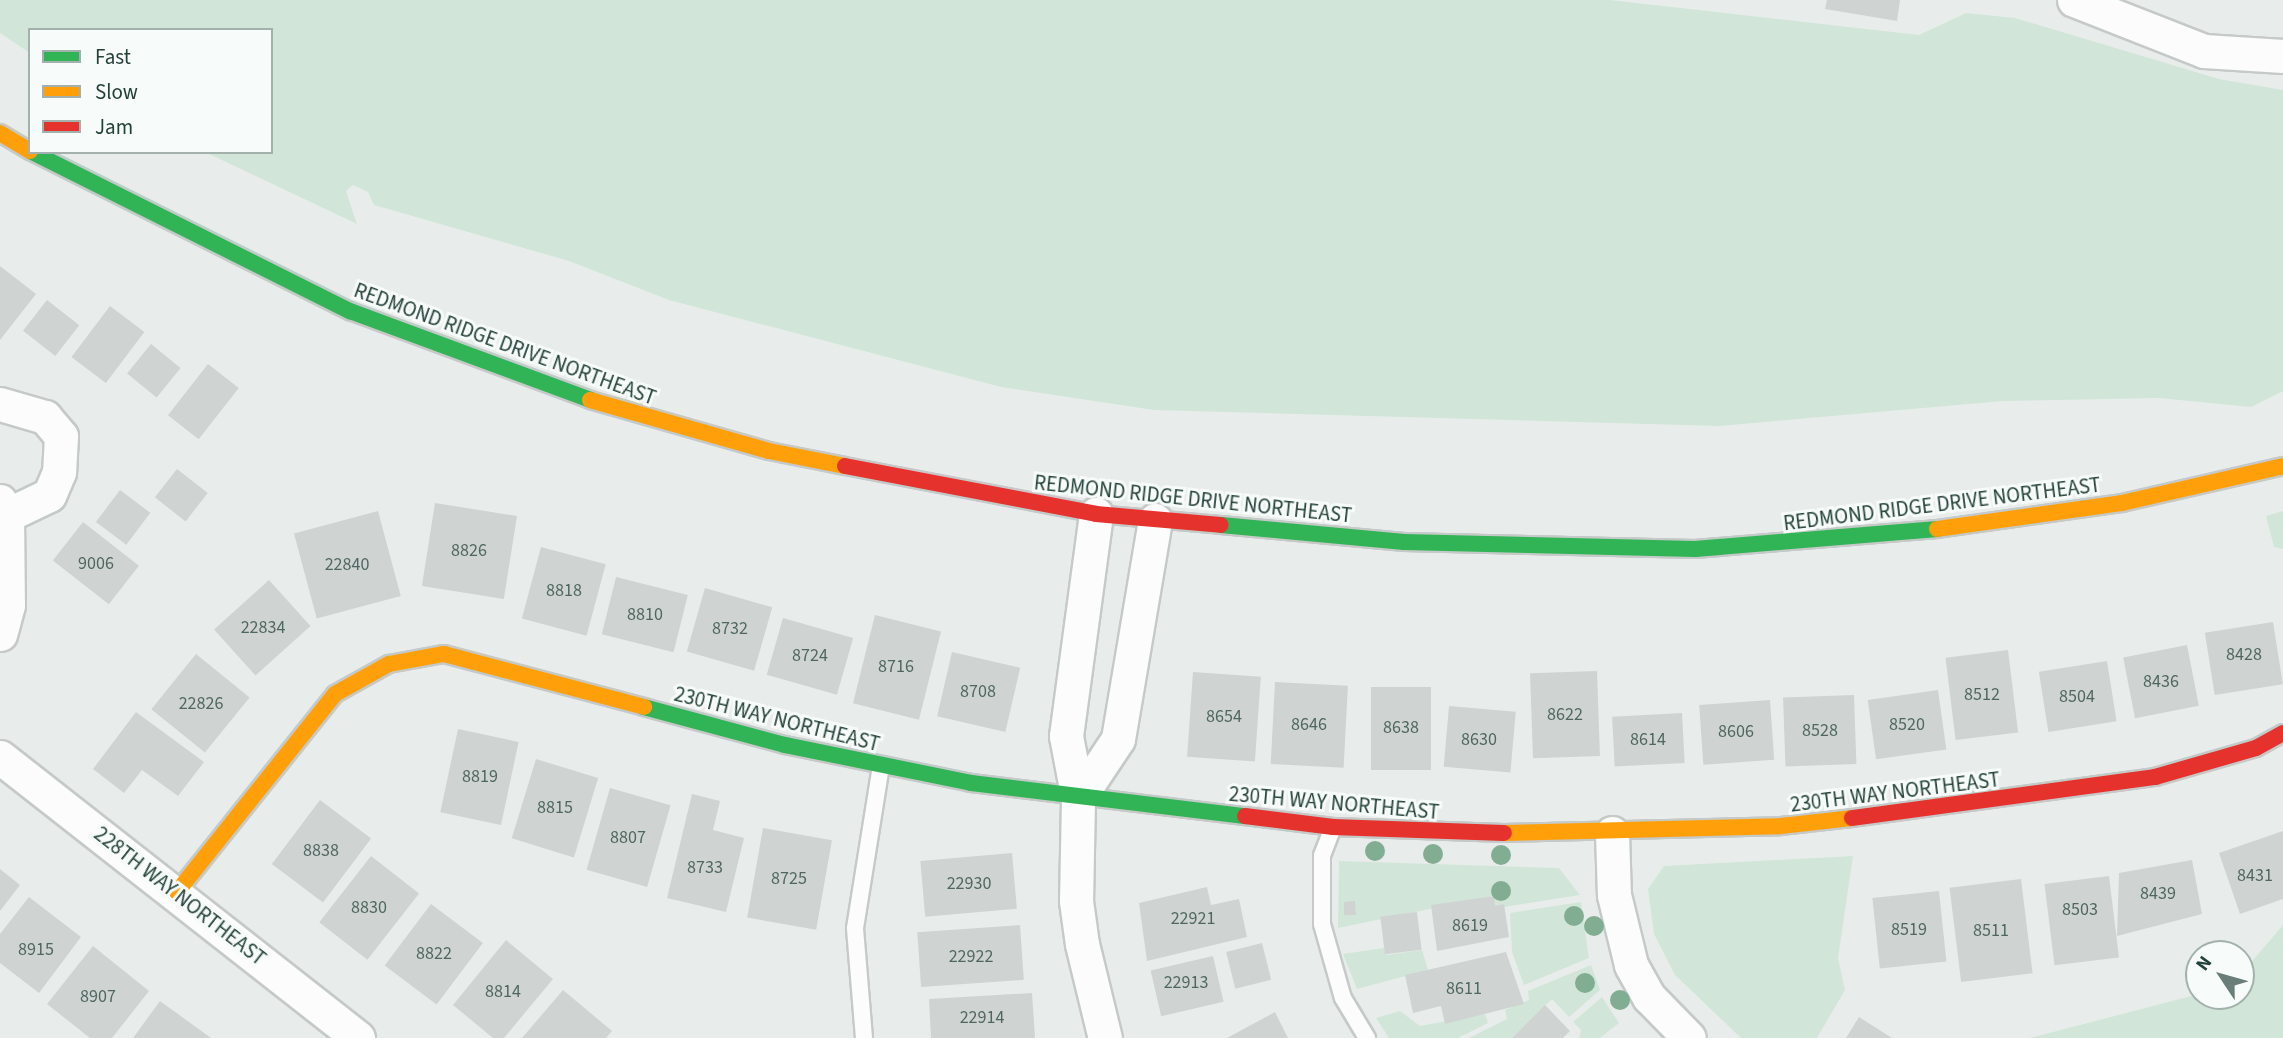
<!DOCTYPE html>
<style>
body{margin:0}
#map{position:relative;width:2283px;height:1038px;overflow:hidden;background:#e8edeb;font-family:"Source Sans 3",sans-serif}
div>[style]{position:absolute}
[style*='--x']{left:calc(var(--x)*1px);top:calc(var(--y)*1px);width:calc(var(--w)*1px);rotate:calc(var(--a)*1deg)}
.green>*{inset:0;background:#d1e6d8}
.building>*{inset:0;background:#cfd4d2;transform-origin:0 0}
.roads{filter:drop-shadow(2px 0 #c5cac8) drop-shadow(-2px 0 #c5cac8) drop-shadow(0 2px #c5cac8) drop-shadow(0 -2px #c5cac8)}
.lane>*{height:16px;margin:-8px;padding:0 8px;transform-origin:8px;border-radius:8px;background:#fcfcfc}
.street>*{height:33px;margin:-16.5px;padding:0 16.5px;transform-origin:16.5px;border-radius:16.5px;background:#fcfcfc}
.fast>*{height:16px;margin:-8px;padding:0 8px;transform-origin:8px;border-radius:8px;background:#30b455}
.slow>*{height:16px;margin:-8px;padding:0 8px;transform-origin:8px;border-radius:8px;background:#ff9f0a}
.jam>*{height:16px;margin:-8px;padding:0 8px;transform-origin:8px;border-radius:8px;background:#e5322d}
.trees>*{width:20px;height:20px;margin:-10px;border-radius:50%;background:#81ae93}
span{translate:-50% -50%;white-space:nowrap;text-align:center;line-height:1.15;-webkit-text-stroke:6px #f7fbf9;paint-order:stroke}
.number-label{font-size:18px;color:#506761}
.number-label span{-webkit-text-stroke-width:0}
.street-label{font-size:21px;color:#24423a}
.legend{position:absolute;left:28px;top:28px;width:245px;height:126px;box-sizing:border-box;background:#f7fbf9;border:2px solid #a3b1ad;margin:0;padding:9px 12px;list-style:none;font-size:21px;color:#24423a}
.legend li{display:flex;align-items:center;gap:14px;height:35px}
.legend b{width:35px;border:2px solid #a3b1ad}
.north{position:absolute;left:2185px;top:940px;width:70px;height:70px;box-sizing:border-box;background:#f7fbf9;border:2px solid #a3b1ad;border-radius:50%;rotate:306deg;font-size:19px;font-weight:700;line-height:28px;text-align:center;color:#24423a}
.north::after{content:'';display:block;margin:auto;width:24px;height:32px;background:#697e78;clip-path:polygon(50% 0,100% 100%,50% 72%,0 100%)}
</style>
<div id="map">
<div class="green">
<div style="clip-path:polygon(0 0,1610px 0,1919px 35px,1966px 13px,2015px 18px,2219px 79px,2283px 90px,2283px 391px,2251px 407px,2159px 398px,2003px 401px,1719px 426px,1154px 410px,1001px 387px,669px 300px,569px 261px,374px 205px,368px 192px,353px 185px,346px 191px,357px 224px,205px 152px,271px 152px,271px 30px,30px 30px,30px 53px,0 33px)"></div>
<div style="clip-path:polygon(2283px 511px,2283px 549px,2274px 547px,2266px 516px)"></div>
<div style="clip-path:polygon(1853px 856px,1838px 958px,1845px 990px,1817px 1038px,1741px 1038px,1675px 975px,1654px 934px,1648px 889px,1664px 866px)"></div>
<div style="clip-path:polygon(1339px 861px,1559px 868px,1580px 895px,1504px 907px,1495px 906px,1493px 896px,1338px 928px)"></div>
<div style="clip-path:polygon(1581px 902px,1589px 958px,1524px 985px,1512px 952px,1510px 913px)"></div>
<div style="clip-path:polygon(2283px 925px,2283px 1038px,2030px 1038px,2199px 994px,2241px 996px,2241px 974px)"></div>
<div style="clip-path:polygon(1384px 948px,1386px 955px,1422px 950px,1428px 970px,1357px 989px,1343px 954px)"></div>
<div style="clip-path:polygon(1591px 965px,1600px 990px,1569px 1017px,1552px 999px,1512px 1038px,1469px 1038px,1507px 1019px,1505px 1010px,1529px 1000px,1528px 991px)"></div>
<div style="clip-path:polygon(1602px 997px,1619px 1023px,1600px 1038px,1579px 1038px,1581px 1030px,1573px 1022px)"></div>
<div style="clip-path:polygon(1400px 1011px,1420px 1026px,1485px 1014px,1488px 1023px,1458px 1038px,1389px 1038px,1376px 1018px)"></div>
</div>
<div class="building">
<div style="clip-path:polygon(1827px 0,1900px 0,1897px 21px,1825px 9px)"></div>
<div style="clip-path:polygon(0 266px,36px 294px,0 340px)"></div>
<div style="left:47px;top:300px;width:41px;height:39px;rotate:38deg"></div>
<div style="left:110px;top:306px;width:43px;height:64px;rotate:37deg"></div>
<div style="left:151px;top:344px;width:38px;height:38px;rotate:39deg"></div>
<div style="left:208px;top:364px;width:39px;height:65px;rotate:38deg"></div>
<div style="left:177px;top:469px;width:39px;height:36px;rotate:38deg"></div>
<div style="left:120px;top:490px;width:38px;height:40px;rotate:37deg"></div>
<div style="left:435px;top:503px;width:83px;height:84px;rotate:9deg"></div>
<div style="left:378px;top:511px;width:88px;height:87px;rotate:75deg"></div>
<div style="left:83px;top:522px;width:71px;height:49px;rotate:38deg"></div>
<div style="left:541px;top:547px;width:67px;height:74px;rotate:15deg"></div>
<div style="left:616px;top:577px;width:74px;height:59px;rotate:14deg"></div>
<div style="left:269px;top:580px;width:62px;height:74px;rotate:48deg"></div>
<div style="left:705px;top:588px;width:70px;height:66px;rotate:16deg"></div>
<div style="left:875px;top:615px;width:68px;height:91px;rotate:14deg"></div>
<div style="left:783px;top:618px;width:73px;height:59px;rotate:16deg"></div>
<div style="left:2273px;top:622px;width:63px;height:69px;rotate:81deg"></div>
<div style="left:2187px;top:645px;width:62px;height:65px;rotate:79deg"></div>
<div style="left:2008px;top:650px;width:83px;height:63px;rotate:83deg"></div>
<div style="left:952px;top:652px;width:70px;height:66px;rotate:13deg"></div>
<div style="left:196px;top:654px;width:69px;height:71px;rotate:39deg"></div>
<div style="left:2107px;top:661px;width:61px;height:69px;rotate:81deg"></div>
<div style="left:1597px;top:671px;width:85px;height:67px;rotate:88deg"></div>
<div style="left:1193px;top:672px;width:68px;height:85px;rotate:4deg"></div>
<div style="left:1275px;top:682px;width:73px;height:82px;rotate:3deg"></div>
<div style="left:1371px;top:687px;width:60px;height:83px"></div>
<div style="left:1938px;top:690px;width:60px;height:71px;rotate:82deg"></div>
<div style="left:1854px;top:695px;width:69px;height:71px;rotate:88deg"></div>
<div style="left:1770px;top:700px;width:60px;height:71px;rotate:86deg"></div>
<div style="left:1449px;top:706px;width:67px;height:61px;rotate:5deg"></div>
<div style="clip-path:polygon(136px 712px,204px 762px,178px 796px,142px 770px,124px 793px,93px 769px)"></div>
<div style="left:1682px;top:713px;width:50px;height:70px;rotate:87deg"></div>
<div style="left:458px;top:729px;width:62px;height:85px;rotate:12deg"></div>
<div style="left:536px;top:759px;width:65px;height:83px;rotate:17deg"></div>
<div style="left:610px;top:788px;width:63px;height:85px;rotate:16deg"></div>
<div style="clip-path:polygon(692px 794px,720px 801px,713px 830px,744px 838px,726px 912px,667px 898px)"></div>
<div style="left:320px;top:800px;width:64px;height:80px;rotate:37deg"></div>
<div style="left:763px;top:828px;width:70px;height:91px;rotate:10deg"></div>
<div style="clip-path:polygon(2283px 831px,2283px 899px,2240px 914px,2219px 853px)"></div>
<div style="left:1012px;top:853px;width:56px;height:92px;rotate:85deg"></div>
<div style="left:371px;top:856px;width:61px;height:84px;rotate:38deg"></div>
<div style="clip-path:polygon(2192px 860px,2202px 914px,2117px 936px,2119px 873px)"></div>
<div style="clip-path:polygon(0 869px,20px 885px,0 911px)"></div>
<div style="left:2109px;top:876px;width:82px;height:65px;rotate:83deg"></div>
<div style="left:2021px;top:879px;width:95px;height:72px;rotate:83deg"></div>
<div style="clip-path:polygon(1207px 887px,1211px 905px,1239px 899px,1247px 937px,1147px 961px,1139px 903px)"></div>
<div style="left:1939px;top:891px;width:71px;height:67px;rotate:84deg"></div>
<div style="clip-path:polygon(1494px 896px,1495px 906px,1504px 904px,1509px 937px,1437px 951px,1431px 905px)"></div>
<div style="clip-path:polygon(29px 897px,81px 937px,39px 993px,0 963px,0 934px)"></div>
<div style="clip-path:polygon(1355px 901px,1356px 915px,1344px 915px,1344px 902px)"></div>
<div style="left:431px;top:904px;width:65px;height:77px;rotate:37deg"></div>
<div style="left:1417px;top:912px;width:38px;height:37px;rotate:83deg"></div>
<div style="left:1020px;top:925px;width:55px;height:103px;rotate:86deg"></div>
<div style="clip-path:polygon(506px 940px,553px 979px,504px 1038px,493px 1038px,453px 1005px)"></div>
<div style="left:1262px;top:943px;width:38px;height:37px;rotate:76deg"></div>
<div style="clip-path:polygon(93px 946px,149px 991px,112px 1038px,90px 1038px,47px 1004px)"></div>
<div style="clip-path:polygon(1506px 952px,1524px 1004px,1445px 1024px,1441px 1006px,1413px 1013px,1405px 975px)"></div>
<div style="left:1213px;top:956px;width:47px;height:64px;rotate:77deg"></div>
<div style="clip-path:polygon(563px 990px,612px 1031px,606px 1038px,522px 1038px)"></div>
<div style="clip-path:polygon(1032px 993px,1035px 1038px,931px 1038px,929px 999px)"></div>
<div style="clip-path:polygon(160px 1001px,211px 1038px,133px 1038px)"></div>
<div style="clip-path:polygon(1545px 1005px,1570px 1031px,1563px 1038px,1512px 1038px)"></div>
<div style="clip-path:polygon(1275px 1012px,1288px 1038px,1227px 1038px)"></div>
<div style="clip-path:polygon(1859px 1017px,1892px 1038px,1846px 1038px)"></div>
</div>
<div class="roads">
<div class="lane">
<div style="--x:1333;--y:827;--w:31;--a:111"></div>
<div style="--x:1322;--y:856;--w:68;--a:90"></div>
<div style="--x:1322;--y:924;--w:77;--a:74.2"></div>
<div style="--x:1343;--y:998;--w:47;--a:59"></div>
<div style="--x:864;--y:1038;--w:110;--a:-94.7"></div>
<div style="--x:855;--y:928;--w:164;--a:-80.9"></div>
</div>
<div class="street">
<div style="--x:2074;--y:0;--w:140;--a:21.4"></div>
<div style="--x:2204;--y:51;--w:79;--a:3.6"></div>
<div style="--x:0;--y:404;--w:47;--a:16.1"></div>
<div style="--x:45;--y:417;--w:25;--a:50"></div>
<div style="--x:61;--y:436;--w:36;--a:93"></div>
<div style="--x:59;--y:472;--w:25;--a:113"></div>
<div style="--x:49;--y:495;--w:47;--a:154.5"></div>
<div style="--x:0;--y:501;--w:16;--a:63"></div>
<div style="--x:7;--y:515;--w:90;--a:89.4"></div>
<div style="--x:8;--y:605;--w:30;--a:105"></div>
<div style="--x:1096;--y:514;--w:224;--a:97.7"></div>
<div style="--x:1066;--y:736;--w:64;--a:79.2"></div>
<div style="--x:1078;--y:799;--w:102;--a:91.1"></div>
<div style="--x:1076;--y:901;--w:43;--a:82.1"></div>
<div style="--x:1082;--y:944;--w:97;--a:76.3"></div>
<div style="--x:0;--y:757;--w:455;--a:38.1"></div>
<div style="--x:1078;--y:799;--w:72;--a:-56.3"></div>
<div style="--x:1118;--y:739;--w:222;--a:-80.4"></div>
<div style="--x:1612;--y:833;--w:62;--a:88.2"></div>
<div style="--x:1614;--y:895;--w:72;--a:76.3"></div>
<div style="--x:1631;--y:965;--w:37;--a:61"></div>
<div style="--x:1649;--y:997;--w:57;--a:45.7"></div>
</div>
<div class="fast">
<div style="--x:32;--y:152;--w:356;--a:26.6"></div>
<div style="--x:350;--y:311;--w:256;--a:20.3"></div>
<div style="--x:1221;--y:525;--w:184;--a:5.3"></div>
<div style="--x:1404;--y:542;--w:291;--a:1.4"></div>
<div style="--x:1695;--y:549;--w:243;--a:-4.7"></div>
<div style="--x:644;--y:707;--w:146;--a:15.1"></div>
<div style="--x:785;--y:745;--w:190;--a:11.5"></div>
<div style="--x:971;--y:783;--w:276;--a:6.9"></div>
</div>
<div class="slow">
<div style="--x:0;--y:133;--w:35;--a:31"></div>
<div style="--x:590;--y:400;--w:186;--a:15.9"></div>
<div style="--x:769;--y:451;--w:77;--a:11.2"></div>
<div style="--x:1937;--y:529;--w:187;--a:-8"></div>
<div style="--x:2122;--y:503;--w:165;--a:-12.9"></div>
<div style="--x:1504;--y:833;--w:277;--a:-1.4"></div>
<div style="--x:1781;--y:826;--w:71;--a:-6.4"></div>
<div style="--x:177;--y:892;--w:253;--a:-51.4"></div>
<div style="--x:335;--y:694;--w:62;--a:-29.1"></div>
<div style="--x:389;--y:664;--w:56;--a:-10.3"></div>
<div style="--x:444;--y:654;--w:207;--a:14.8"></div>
</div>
<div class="jam">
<div style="--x:845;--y:466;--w:256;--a:10.8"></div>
<div style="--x:1096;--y:514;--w:125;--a:5"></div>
<div style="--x:1245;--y:816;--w:89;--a:7.1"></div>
<div style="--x:1333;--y:827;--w:171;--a:2"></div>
<div style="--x:1852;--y:818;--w:306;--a:-7.7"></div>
<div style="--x:2155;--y:777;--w:105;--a:-16"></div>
<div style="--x:2256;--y:748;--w:31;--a:-29"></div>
</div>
</div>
<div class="trees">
<div style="left:1375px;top:851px"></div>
<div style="left:1433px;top:854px"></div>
<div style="left:1501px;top:855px"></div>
<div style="left:1501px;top:891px"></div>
<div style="left:1574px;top:916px"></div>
<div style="left:1594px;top:926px"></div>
<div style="left:1585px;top:983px"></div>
<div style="left:1620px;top:1000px"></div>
</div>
<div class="number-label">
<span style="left:469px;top:551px">8826</span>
<span style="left:96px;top:564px">9006</span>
<span style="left:347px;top:565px">22840</span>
<span style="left:564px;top:591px">8818</span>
<span style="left:645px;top:615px">8810</span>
<span style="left:263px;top:628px">22834</span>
<span style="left:730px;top:629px">8732</span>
<span style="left:2244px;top:655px">8428</span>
<span style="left:810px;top:656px">8724</span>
<span style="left:896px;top:667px">8716</span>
<span style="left:2161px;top:682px">8436</span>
<span style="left:978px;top:692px">8708</span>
<span style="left:1982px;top:695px">8512</span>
<span style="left:2077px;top:697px">8504</span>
<span style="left:201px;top:704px">22826</span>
<span style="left:1565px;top:715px">8622</span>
<span style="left:1224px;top:717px">8654</span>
<span style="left:1309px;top:725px">8646</span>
<span style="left:1907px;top:725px">8520</span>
<span style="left:1401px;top:728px">8638</span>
<span style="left:1820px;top:731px">8528</span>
<span style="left:1736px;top:732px">8606</span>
<span style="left:1479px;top:740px">8630</span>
<span style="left:1648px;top:740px">8614</span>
<span style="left:480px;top:777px">8819</span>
<span style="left:555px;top:808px">8815</span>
<span style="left:628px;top:838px">8807</span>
<span style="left:321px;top:851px">8838</span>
<span style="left:705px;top:868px">8733</span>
<span style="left:2255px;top:876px">8431</span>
<span style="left:789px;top:879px">8725</span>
<span style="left:969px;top:884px">22930</span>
<span style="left:2158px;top:894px">8439</span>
<span style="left:369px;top:908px">8830</span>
<span style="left:2080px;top:910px">8503</span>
<span style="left:1193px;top:919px">22921</span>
<span style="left:1470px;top:926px">8619</span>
<span style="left:1909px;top:930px">8519</span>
<span style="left:1991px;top:931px">8511</span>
<span style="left:36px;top:950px">8915</span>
<span style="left:434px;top:954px">8822</span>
<span style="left:971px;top:957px">22922</span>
<span style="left:1186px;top:983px">22913</span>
<span style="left:1464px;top:989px">8611</span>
<span style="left:503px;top:992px">8814</span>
<span style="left:98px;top:997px">8907</span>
<span style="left:982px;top:1018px">22914</span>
</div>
<div class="street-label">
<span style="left:505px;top:344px;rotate:20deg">REDMOND RIDGE DRIVE NORTHEAST</span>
<span style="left:1193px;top:499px;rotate:6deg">REDMOND RIDGE DRIVE NORTHEAST</span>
<span style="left:1942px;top:504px;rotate:-7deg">REDMOND RIDGE DRIVE NORTHEAST</span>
<span style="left:777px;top:719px;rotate:14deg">230TH WAY NORTHEAST</span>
<span style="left:1895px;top:792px;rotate:-7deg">230TH WAY NORTHEAST</span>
<span style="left:1334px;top:803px;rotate:5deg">230TH WAY NORTHEAST</span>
<span style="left:180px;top:896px;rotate:38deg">228TH WAY NORTHEAST</span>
</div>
<ul class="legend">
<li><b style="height:9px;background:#30b455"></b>Fast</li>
<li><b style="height:9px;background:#ff9f0a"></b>Slow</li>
<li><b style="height:9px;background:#e5322d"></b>Jam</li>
</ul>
<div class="north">N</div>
</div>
